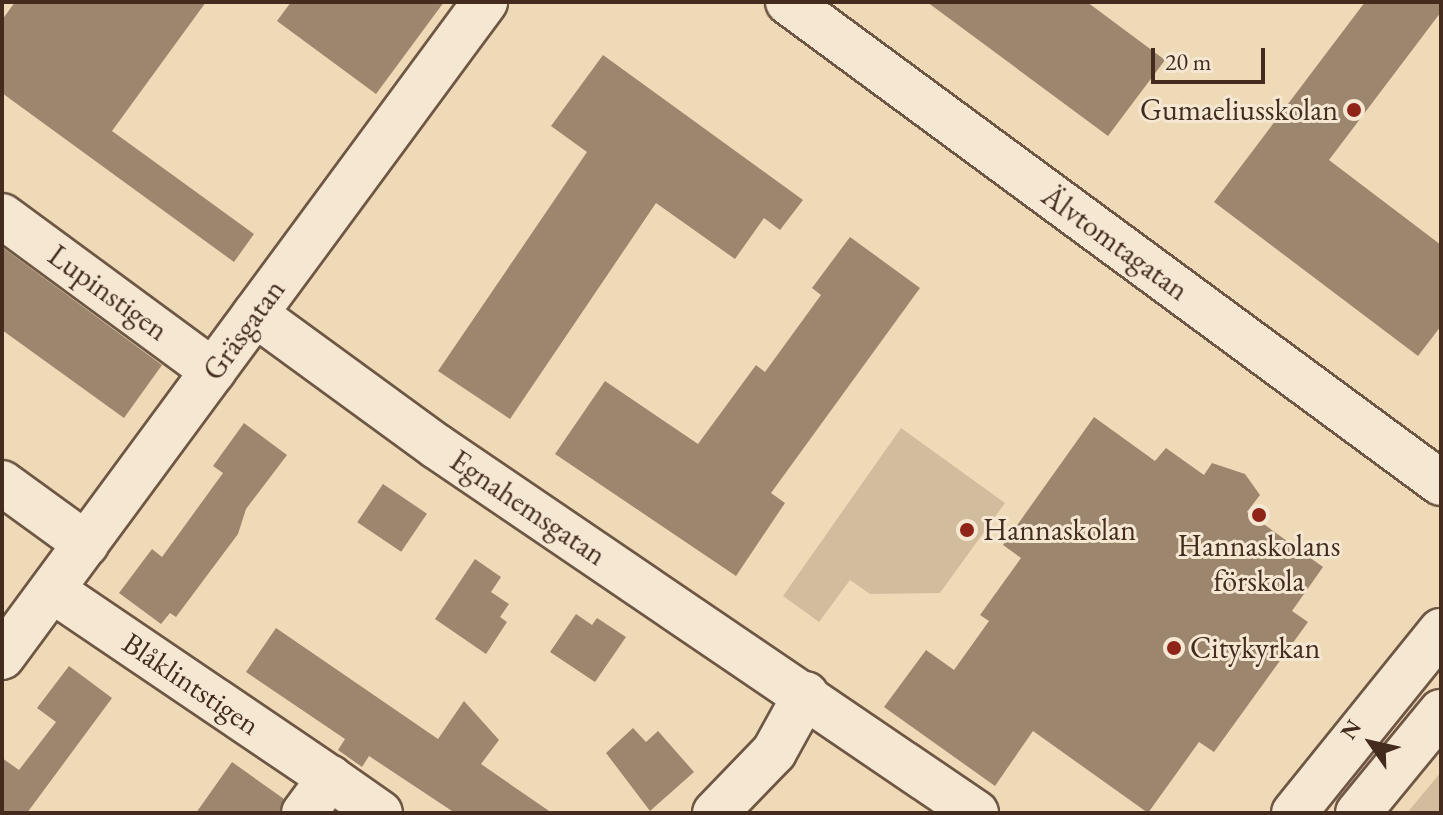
<!DOCTYPE html>
<meta charset="utf-8">
<style>
body{margin:0}
#map{position:relative;width:1443px;height:815px;overflow:hidden;background:#efdab8;font-family:"EB Garamond",serif}
div>[style]{position:absolute}
[style*='--x']{left:calc(var(--x)*1px);top:calc(var(--y)*1px);width:calc(var(--w)*1px);rotate:calc(var(--a)*1deg)}
.green>*{inset:0;background:#d2bc9e}
.building>*{inset:0;background:#9c866e;transform-origin:0 0}
.roads{filter:drop-shadow(2px 0 #6e5744) drop-shadow(-2px 0 #6e5744) drop-shadow(0 2px #6e5744) drop-shadow(0 -2px #6e5744)}
.street>*{height:44px;margin:-22px;padding:0 22px;transform-origin:22px;border-radius:22px;background:#f5e7d1}
.secondary>*{height:44px;margin:-22px;padding:0 22px;transform-origin:22px;border-radius:22px;background:#f5e7d1}
.dots>*{width:22px;height:22px;translate:-50% -50%;box-sizing:border-box;border:4px solid #f5e7d1;border-radius:50%}
span{translate:-50% -50%;white-space:nowrap;text-align:center;line-height:1.15;-webkit-text-stroke:6px #f5e7d1;paint-order:stroke}
.poi-label{font-size:30px;color:#432b1e}
.right{translate:-100% -50%;text-align:right}
.left{translate:0 -50%;text-align:left}
.street-label{font-size:30px;color:#432b1e}
.frame{position:absolute;inset:0;border:4px solid #432b1e;pointer-events:none}
.north{position:absolute;left:1331px;top:703px;width:80px;height:80px;-webkit-text-stroke:6px #f5e7d1;paint-order:stroke;rotate:304deg;font-size:22px;font-weight:700;line-height:32px;text-align:center;color:#432b1e}
.north::after{content:'';display:block;margin:auto;width:28px;height:36px;background:#432b1e;clip-path:polygon(50% 0,100% 100%,50% 72%,0 100%)}
.scale{position:absolute;left:1151px;top:48px;width:114px;height:36px;box-sizing:border-box;border:4px solid #432b1e;border-top:0;padding-left:10px;font-size:24px;line-height:28px;white-space:nowrap;color:#432b1e;-webkit-text-stroke:6px #f5e7d1;paint-order:stroke}
</style>
<div id="map">
<div class="green">
<div style="clip-path:polygon(901px 428px,1005px 503px,940px 593px,870px 594px,850px 580px,819px 622px,783px 596px)"></div>
<div style="clip-path:polygon(1441px 772px,1441px 813px,1407px 813px)"></div>
</div>
<div class="building">
<div style="clip-path:polygon(15px 2px,206px 2px,112px 131px,254px 234px,234px 262px,2px 93px,2px 20px)"></div>
<div style="clip-path:polygon(291px 2px,444px 2px,376px 94px,277px 21px)"></div>
<div style="clip-path:polygon(927px 2px,1087px 2px,1165px 60px,1108px 136px)"></div>
<div style="clip-path:polygon(1365px 2px,1441px 2px,1441px 12px,1329px 160px,1441px 245px,1441px 326px,1418px 356px,1214px 202px)"></div>
<div style="clip-path:polygon(603px 55px,803px 200px,780px 230px,764px 218px,735px 259px,656px 203px,510px 419px,438px 371px,587px 152px,551px 126px)"></div>
<div style="clip-path:polygon(850px 237px,920px 288px,771px 493px,785px 503px,736px 576px,555px 454px,605px 381px,698px 444px,756px 365px,765px 372px,821px 295px,812px 288px)"></div>
<div style="clip-path:polygon(2px 247px,162px 365px,124px 418px,2px 330px)"></div>
<div style="clip-path:polygon(1094px 417px,1155px 461px,1166px 448px,1204px 475px,1212px 463px,1245px 474px,1260px 495px,1247px 512px,1323px 567px,1292px 611px,1308px 622px,1214px 752px,1199px 742px,1148px 813px,1033px 731px,995px 786px,884px 707px,926px 650px,954px 670px,989px 621px,980px 615px,1021px 558px,1003px 545px)"></div>
<div style="clip-path:polygon(244px 423px,287px 455px,246px 509px,238px 534px,176px 617px,170px 613px,161px 624px,119px 593px,152px 549px,162px 557px,223px 473px,213px 466px)"></div>
<div style="left:383px;top:484px;width:53px;height:46px;rotate:34deg"></div>
<div style="clip-path:polygon(475px 559px,501px 577px,491px 592px,509px 604px,500px 617px,507px 622px,486px 654px,435px 619px)"></div>
<div style="clip-path:polygon(576px 614px,592px 625px,597px 618px,626px 637px,595px 682px,550px 652px)"></div>
<div style="clip-path:polygon(276px 628px,438px 739px,464px 701px,499px 740px,481px 764px,552px 813px,455px 813px,369px 756px,362px 767px,338px 750px,345px 739px,246px 672px)"></div>
<div style="clip-path:polygon(69px 666px,112px 698px,27px 813px,2px 813px,2px 758px,19px 770px,56px 722px,37px 708px)"></div>
<div style="clip-path:polygon(633px 728px,646px 742px,658px 731px,694px 772px,650px 811px,606px 753px)"></div>
<div style="clip-path:polygon(232px 762px,284px 799px,279px 813px,196px 813px)"></div>
</div>
<div class="roads">
<div class="street">
<div style="--x:788;--y:2;--w:811;--a:36.38"></div>
<div style="--x:2;--y:216;--w:262;--a:36.3"></div>
<div style="--x:255;--y:314;--w:224;--a:36.1"></div>
<div style="--x:436;--y:446;--w:653;--a:34.2"></div>
<div style="--x:2;--y:483;--w:104;--a:36"></div>
<div style="--x:52;--y:590;--w:336;--a:34.1"></div>
<div style="--x:2;--y:657;--w:814;--a:-53.59"></div>
<div style="--x:304;--y:813;--w:44;--a:-53.4"></div>
<div style="--x:330;--y:778;--w:61;--a:35"></div>
<div style="--x:715;--y:813;--w:85;--a:-46"></div>
<div style="--x:774;--y:752;--w:66;--a:-61.1"></div>
</div>
<div class="secondary">
<div style="--x:1294;--y:813;--w:234;--a:-51.1"></div>
<div style="--x:1358;--y:813;--w:131;--a:-50.6"></div>
</div>
</div>
<div class="dots">
<div style="left:1354px;top:110px;background:#8f2418"></div>
<div style="left:1259px;top:515px;background:#8f2418"></div>
<div style="left:967px;top:530px;background:#8f2418"></div>
<div style="left:1174px;top:648px;background:#8f2418"></div>
</div>
<div class="poi-label">
<span class="right" style="left:1338px;top:110px">Gumaeliusskolan</span>
<span class="left" style="left:983px;top:530px">Hannaskolan</span>
<span style="left:1259px;top:563px">Hannaskolans<br>förskola</span>
<span class="left" style="left:1190px;top:648px">Citykyrkan</span>
</div>
<div class="street-label">
<span style="left:1115px;top:243px;rotate:36deg">Älvtomtagatan</span>
<span style="left:108px;top:293px;rotate:36deg">Lupinstigen</span>
<span style="left:244px;top:330px;rotate:-54deg">Gräsgatan</span>
<span style="left:528px;top:508px;rotate:34deg">Egnahemsgatan</span>
<span style="left:191px;top:684px;rotate:34deg">Blåklintstigen</span>
</div>
<div class="frame"></div>
<div class="north">N</div>
<div class="scale">20 m</div>
</div>
